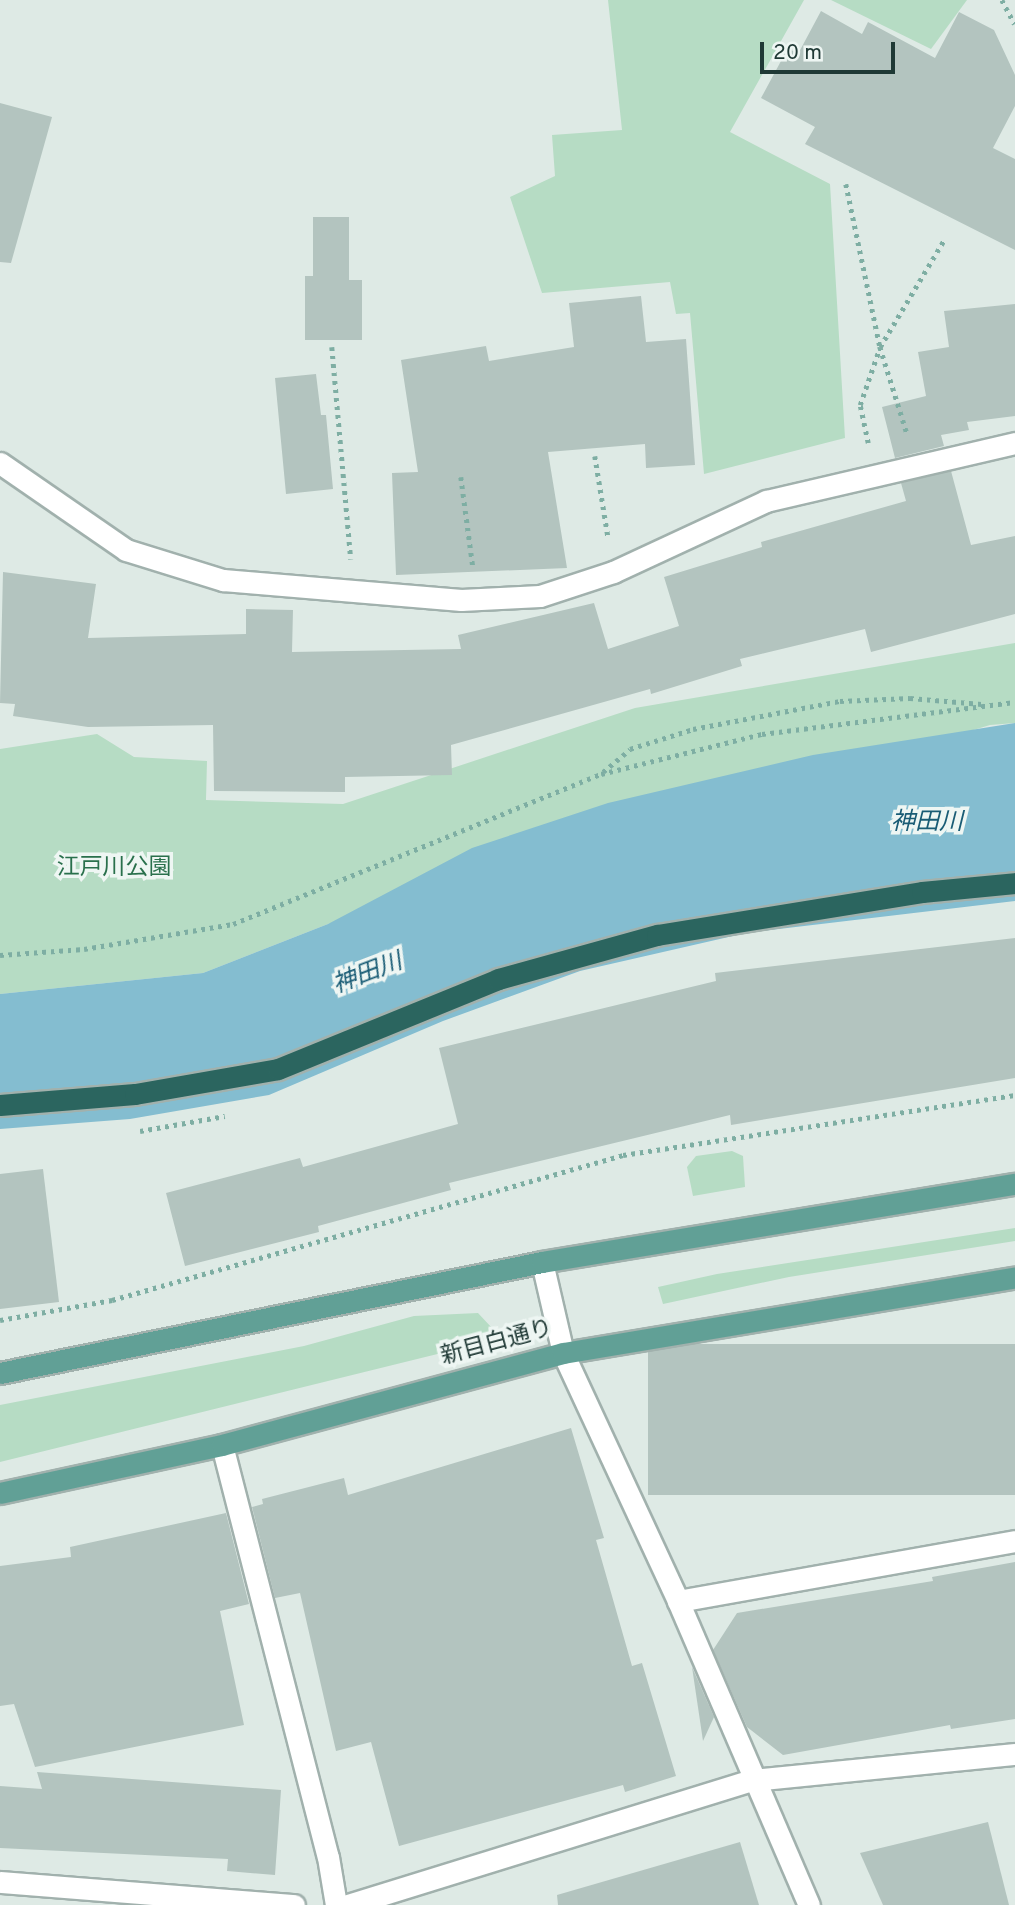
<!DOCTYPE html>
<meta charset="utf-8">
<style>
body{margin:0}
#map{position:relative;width:1015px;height:1905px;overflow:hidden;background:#deeae5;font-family:Overpass,"Noto Sans JP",sans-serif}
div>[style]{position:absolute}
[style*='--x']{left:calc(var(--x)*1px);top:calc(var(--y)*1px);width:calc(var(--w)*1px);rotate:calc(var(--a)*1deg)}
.green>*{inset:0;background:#b6dcc4}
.water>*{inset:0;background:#84bdd0}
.building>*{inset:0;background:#b3c4bf;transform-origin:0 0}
.path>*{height:4.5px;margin-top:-2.25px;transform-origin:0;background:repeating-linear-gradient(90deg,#7eaea3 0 3.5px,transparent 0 8.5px)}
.roads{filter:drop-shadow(2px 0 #a1b1ad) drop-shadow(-2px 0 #a1b1ad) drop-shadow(0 2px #a1b1ad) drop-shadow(0 -2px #a1b1ad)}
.street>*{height:21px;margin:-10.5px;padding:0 10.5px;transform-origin:10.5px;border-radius:10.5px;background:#fff}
.primary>*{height:21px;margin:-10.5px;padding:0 10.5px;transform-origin:10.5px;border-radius:10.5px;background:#61a096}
.highway>*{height:21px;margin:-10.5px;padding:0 10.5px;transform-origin:10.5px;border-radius:10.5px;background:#2b655f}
span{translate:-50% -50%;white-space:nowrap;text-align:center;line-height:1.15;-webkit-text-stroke:7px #eef6f3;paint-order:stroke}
.park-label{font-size:23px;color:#29704c}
.street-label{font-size:23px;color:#1f3935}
.water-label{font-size:24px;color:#195c75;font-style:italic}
.scale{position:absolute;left:760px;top:42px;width:135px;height:32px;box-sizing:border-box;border:4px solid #1f3935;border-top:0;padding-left:9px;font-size:21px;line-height:24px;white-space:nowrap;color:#1f3935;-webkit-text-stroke:5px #eef6f3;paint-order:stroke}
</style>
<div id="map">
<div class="green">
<div style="clip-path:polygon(608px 0,804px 0,730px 132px,830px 184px,845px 438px,704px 474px,690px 313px,676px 314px,670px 282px,542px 293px,510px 197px,555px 176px,552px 135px,622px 130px)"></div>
<div style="clip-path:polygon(831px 0,967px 0,931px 49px)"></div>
<div style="clip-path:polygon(1015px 643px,1015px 723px,990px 725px,328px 924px,203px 973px,0 994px,0 749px,97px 734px,134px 757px,207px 761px,206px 800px,343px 804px,635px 708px)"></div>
<div style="clip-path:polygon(732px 1151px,743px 1156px,745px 1187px,693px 1196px,687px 1167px,696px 1156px)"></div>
<div style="clip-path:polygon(1015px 1228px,1015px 1241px,789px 1277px,663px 1304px,658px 1287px,717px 1274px)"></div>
<div style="clip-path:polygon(478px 1313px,492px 1328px,491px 1337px,478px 1344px,0 1462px,0 1405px,304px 1346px,414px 1316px)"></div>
</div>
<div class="water">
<div style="clip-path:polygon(1015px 723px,1015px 901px,746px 933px,580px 971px,443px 1021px,269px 1095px,130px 1119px,0 1129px,0 994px,203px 973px,328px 924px,472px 848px,608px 803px,813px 755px)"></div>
</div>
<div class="building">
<div style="clip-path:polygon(821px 11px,862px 34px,868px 22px,935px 58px,959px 12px,994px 30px,1015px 75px,1015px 106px,993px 148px,1015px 159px,1015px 250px,805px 144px,815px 127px,761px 98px,788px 48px,798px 54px)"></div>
<div style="clip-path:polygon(0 103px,52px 117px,11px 263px,0 262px)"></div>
<div style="clip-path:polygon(313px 217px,349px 217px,349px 280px,362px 280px,362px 340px,305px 340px,305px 276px,313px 276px)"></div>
<div style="clip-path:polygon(641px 296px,646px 342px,686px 339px,695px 465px,646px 468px,645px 444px,548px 452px,567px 568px,396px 575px,392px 473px,418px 472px,401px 360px,486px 346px,489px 361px,574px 347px,569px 303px)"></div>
<div style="clip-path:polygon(1015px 304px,1015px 416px,967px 422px,969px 430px,941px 435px,944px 446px,895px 458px,882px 407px,926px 396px,918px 352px,949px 347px,944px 311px)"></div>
<div style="clip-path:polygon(316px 374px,321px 415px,326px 415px,333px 489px,286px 494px,275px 378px)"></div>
<div style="clip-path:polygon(951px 471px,971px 545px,1015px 536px,1015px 614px,871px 652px,865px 629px,740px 659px,742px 666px,651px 694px,650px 689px,451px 745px,452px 775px,345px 777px,345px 792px,214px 791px,213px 725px,88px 727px,13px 716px,15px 704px,0 703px,3px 572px,96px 584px,88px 638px,246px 634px,246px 609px,293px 610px,292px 652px,461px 649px,458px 635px,594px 603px,608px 649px,679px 626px,664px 577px,762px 547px,761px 542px,906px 501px,901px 483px)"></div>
<div style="clip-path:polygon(1015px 938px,1015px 1078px,731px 1125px,730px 1115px,449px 1183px,451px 1190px,318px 1226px,319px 1232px,185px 1266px,166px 1193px,300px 1158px,303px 1167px,458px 1124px,439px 1048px,716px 981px,715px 973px)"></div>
<div style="clip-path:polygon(43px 1169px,59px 1302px,0 1309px,0 1174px)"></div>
<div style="left:1015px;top:1344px;width:151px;height:367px;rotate:90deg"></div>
<div style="clip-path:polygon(571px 1428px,604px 1538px,596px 1540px,632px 1666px,642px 1663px,676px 1776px,625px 1792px,623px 1785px,399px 1846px,371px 1742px,336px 1751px,300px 1593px,275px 1598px,252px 1507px,263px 1504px,262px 1499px,344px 1478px,348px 1495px)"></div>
<div style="clip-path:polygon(226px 1513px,249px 1604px,220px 1611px,244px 1725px,35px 1767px,14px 1704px,0 1706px,0 1566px,71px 1557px,70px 1547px)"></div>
<div style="clip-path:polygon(1015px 1562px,1015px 1719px,951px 1729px,950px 1725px,783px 1755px,747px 1727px,713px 1650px,737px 1613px,933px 1581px,932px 1577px)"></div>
<div style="clip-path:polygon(692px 1667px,714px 1717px,703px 1741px)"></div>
<div style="clip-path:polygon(37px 1772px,281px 1790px,275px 1875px,227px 1871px,228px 1859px,0 1848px,0 1786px,42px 1789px)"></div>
<div style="clip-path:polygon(988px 1822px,1009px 1905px,883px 1905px,860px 1853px)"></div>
<div style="clip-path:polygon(740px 1842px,759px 1905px,558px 1905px,557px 1895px)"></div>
</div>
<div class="path">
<div style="--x:1002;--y:0;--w:27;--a:62"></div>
<div style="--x:846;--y:184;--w:167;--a:78.2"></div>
<div style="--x:880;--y:347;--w:90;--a:72.6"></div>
<div style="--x:332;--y:347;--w:213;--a:84.9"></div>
<div style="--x:868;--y:443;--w:39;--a:-102"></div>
<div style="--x:860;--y:405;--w:61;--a:-71"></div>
<div style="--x:880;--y:347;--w:125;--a:-59.1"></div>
<div style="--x:595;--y:456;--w:81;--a:80.8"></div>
<div style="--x:461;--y:477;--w:91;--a:82.4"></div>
<div style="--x:603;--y:772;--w:35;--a:-40"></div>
<div style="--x:630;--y:749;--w:66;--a:-17.6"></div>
<div style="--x:693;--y:729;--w:150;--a:-10.8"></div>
<div style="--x:840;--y:701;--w:70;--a:-2.5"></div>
<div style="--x:910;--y:698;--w:72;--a:4.8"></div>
<div style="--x:0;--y:955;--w:84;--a:-4.1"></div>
<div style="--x:84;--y:949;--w:151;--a:-9.5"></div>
<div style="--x:233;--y:924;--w:397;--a:-22.2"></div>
<div style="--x:601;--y:774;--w:166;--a:-14"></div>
<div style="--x:762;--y:734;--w:255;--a:-7.2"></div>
<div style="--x:140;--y:1131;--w:86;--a:-10"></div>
<div style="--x:0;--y:1320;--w:114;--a:-10.1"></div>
<div style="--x:112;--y:1300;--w:531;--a:-15.84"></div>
<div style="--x:623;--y:1155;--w:397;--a:-8.7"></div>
</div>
<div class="roads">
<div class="street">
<div style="--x:0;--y:463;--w:153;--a:34.6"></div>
<div style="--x:126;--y:550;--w:102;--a:17.2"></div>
<div style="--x:223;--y:580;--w:239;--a:4.8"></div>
<div style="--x:461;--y:600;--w:79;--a:-2.9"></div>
<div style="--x:540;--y:596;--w:77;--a:-18.2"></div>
<div style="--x:613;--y:572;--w:169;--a:-24.9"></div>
<div style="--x:766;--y:501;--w:256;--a:-13.1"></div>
<div style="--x:542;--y:1262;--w:93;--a:77"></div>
<div style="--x:563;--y:1353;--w:273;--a:65.1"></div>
<div style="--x:678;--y:1601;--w:331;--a:66.7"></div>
<div style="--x:222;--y:1445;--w:425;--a:75.6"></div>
<div style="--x:328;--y:1857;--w:49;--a:80.5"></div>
<div style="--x:678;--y:1601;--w:342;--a:-10.1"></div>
<div style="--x:0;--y:1882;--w:295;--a:4.5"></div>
<div style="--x:348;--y:1905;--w:424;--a:-17.2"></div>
<div style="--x:753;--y:1780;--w:263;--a:-5.7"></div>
</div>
<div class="primary">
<div style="--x:0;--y:1373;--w:553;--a:-11.57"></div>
<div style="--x:542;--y:1262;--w:479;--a:-9.4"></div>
<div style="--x:0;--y:1493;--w:227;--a:-12.2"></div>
<div style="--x:222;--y:1445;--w:353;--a:-15.1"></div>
<div style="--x:563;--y:1353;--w:458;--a:-9.5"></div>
</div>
<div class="highway">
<div style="--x:0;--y:1105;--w:135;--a:-4.7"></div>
<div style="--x:135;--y:1094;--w:145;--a:-9.9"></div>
<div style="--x:278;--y:1069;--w:238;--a:-22.2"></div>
<div style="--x:498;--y:979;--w:165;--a:-15.5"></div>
<div style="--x:657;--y:935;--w:268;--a:-9.2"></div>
<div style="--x:922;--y:892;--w:93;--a:-5.5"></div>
</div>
</div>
<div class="park-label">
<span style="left:114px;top:869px">江戸川公園</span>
</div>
<div class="street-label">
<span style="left:497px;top:1344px;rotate:-15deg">新目白通り</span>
</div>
<div class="water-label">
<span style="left:927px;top:824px">神田川</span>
<span style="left:368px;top:975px;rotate:-21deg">神田川</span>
</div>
<div class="scale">20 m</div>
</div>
